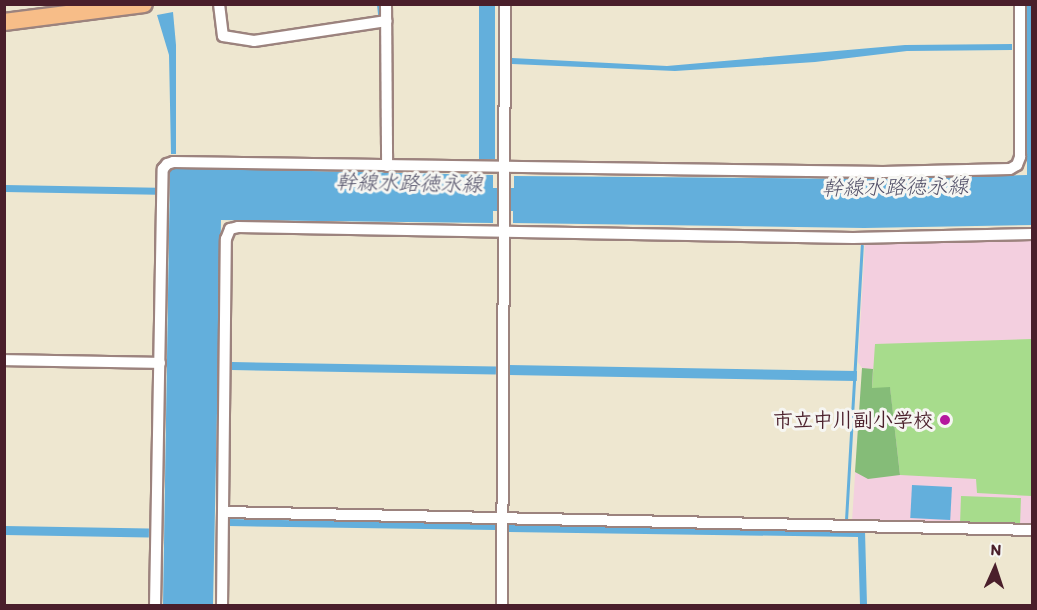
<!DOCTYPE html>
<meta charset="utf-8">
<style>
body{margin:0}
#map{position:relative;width:1037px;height:610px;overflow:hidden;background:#eee7d0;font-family:Itim,"Klee One",sans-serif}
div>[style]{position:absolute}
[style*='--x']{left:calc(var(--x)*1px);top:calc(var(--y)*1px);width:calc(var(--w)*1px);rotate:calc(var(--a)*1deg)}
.built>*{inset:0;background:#f3cfdf}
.green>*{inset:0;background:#a7dc8c;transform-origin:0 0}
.forest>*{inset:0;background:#85bc78}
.water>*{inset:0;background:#63afdc;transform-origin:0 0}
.stream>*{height:3px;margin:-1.5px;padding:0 1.5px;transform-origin:1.5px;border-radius:1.5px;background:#63afdc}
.roads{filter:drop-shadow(2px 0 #9c837e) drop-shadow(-2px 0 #9c837e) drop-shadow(0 2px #9c837e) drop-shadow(0 -2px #9c837e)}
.street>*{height:10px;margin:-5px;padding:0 5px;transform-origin:5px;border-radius:5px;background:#fff}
.primary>*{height:16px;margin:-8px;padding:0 8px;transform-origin:8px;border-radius:8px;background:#f7bd88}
.dots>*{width:16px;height:16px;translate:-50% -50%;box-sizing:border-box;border:3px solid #f6f6f2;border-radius:50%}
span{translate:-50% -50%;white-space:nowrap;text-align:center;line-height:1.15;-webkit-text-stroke:6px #f6f6f2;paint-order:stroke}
.poi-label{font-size:20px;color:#4a1f2b;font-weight:700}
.right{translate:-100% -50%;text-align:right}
.water-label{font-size:21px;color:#535169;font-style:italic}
.frame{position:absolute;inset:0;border:6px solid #4a1f2b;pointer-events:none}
.north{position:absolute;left:965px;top:538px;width:60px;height:60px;-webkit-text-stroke:4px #f6f6f2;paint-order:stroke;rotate:3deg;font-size:16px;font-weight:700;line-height:24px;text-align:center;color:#4a1f2b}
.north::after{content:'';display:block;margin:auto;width:21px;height:27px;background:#4a1f2b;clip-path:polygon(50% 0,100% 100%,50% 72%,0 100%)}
</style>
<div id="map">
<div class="built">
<div style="clip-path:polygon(1032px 238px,1032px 526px,852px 521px,862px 368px,858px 362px,865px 242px)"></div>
</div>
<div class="green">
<div style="clip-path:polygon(1032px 339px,1032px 496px,977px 493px,976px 479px,900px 475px,890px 388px,872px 388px,875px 344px)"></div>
<div style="left:961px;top:496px;width:60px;height:27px;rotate:2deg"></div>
</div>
<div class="forest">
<div style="clip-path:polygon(862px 368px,873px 369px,872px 388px,890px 387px,900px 475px,868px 479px,855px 472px)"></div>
</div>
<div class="water">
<div style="left:479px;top:5px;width:16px;height:154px"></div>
<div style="clip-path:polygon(1027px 5px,1032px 5px,1032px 225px,864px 228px,513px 223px,513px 211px,493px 211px,493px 223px,221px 220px,213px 605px,163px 606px,170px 171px,174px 168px,493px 175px,493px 188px,514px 188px,514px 176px,873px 179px,1027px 175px)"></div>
<div style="clip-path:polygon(173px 12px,176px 45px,176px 154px,171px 154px,169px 55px,157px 15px)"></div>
<div style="clip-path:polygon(1012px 44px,1012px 50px,907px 51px,815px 62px,675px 71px,512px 64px,512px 58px,667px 66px,905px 45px)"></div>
<div style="left:5px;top:185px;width:152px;height:7px;rotate:1deg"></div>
<div style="left:232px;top:362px;width:264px;height:8px;rotate:1deg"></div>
<div style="left:509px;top:365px;width:348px;height:10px;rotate:1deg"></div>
<div style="left:912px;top:485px;width:40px;height:33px;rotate:3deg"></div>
<div style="clip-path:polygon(228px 519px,495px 524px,495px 530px,228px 526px)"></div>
<div style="clip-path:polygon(509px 524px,865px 531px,867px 605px,860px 605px,858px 537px,509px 532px)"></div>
<div style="left:5px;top:526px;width:144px;height:9px;rotate:1deg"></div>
</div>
<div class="stream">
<div style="--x:378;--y:4;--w:10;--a:84"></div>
<div style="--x:846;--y:520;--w:275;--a:-86.7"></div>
</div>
<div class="roads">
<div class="street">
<div style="--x:219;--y:4;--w:32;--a:83"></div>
<div style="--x:223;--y:36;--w:31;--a:9"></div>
<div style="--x:254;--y:41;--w:134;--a:-8.6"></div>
<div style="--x:386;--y:4;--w:162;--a:89.6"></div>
<div style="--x:4;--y:360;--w:156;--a:1.1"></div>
<div style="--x:223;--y:512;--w:809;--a:1.27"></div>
<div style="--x:155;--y:606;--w:437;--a:-89"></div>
<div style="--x:163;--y:169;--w:6;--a:-51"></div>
<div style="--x:167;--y:164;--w:6;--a:-18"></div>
<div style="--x:173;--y:162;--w:710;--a:0.81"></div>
<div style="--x:883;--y:172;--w:127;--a:-1.4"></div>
<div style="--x:1010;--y:169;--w:8;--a:-30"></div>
<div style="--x:1017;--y:165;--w:9;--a:-69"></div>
<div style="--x:1020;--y:157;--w:153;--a:-90"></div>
<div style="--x:222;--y:606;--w:367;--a:-89.4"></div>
<div style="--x:226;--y:239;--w:11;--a:-68"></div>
<div style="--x:230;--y:229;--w:8;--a:-14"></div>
<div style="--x:238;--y:227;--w:615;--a:1.02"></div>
<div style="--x:853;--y:238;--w:179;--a:-1.3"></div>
<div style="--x:502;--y:606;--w:602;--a:-89.71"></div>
</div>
<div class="primary">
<div style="--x:4;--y:22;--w:141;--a:-7.3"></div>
</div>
</div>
<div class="dots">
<div style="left:945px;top:420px;background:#b5179e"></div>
</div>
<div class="poi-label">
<span class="right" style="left:933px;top:420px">市立中川副小学校</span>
</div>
<div class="water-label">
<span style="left:409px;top:183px;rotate:1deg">幹線水路徳永線</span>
<span style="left:895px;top:187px;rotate:-1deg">幹線水路徳永線</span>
</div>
<div class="frame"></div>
<div class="north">N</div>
</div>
